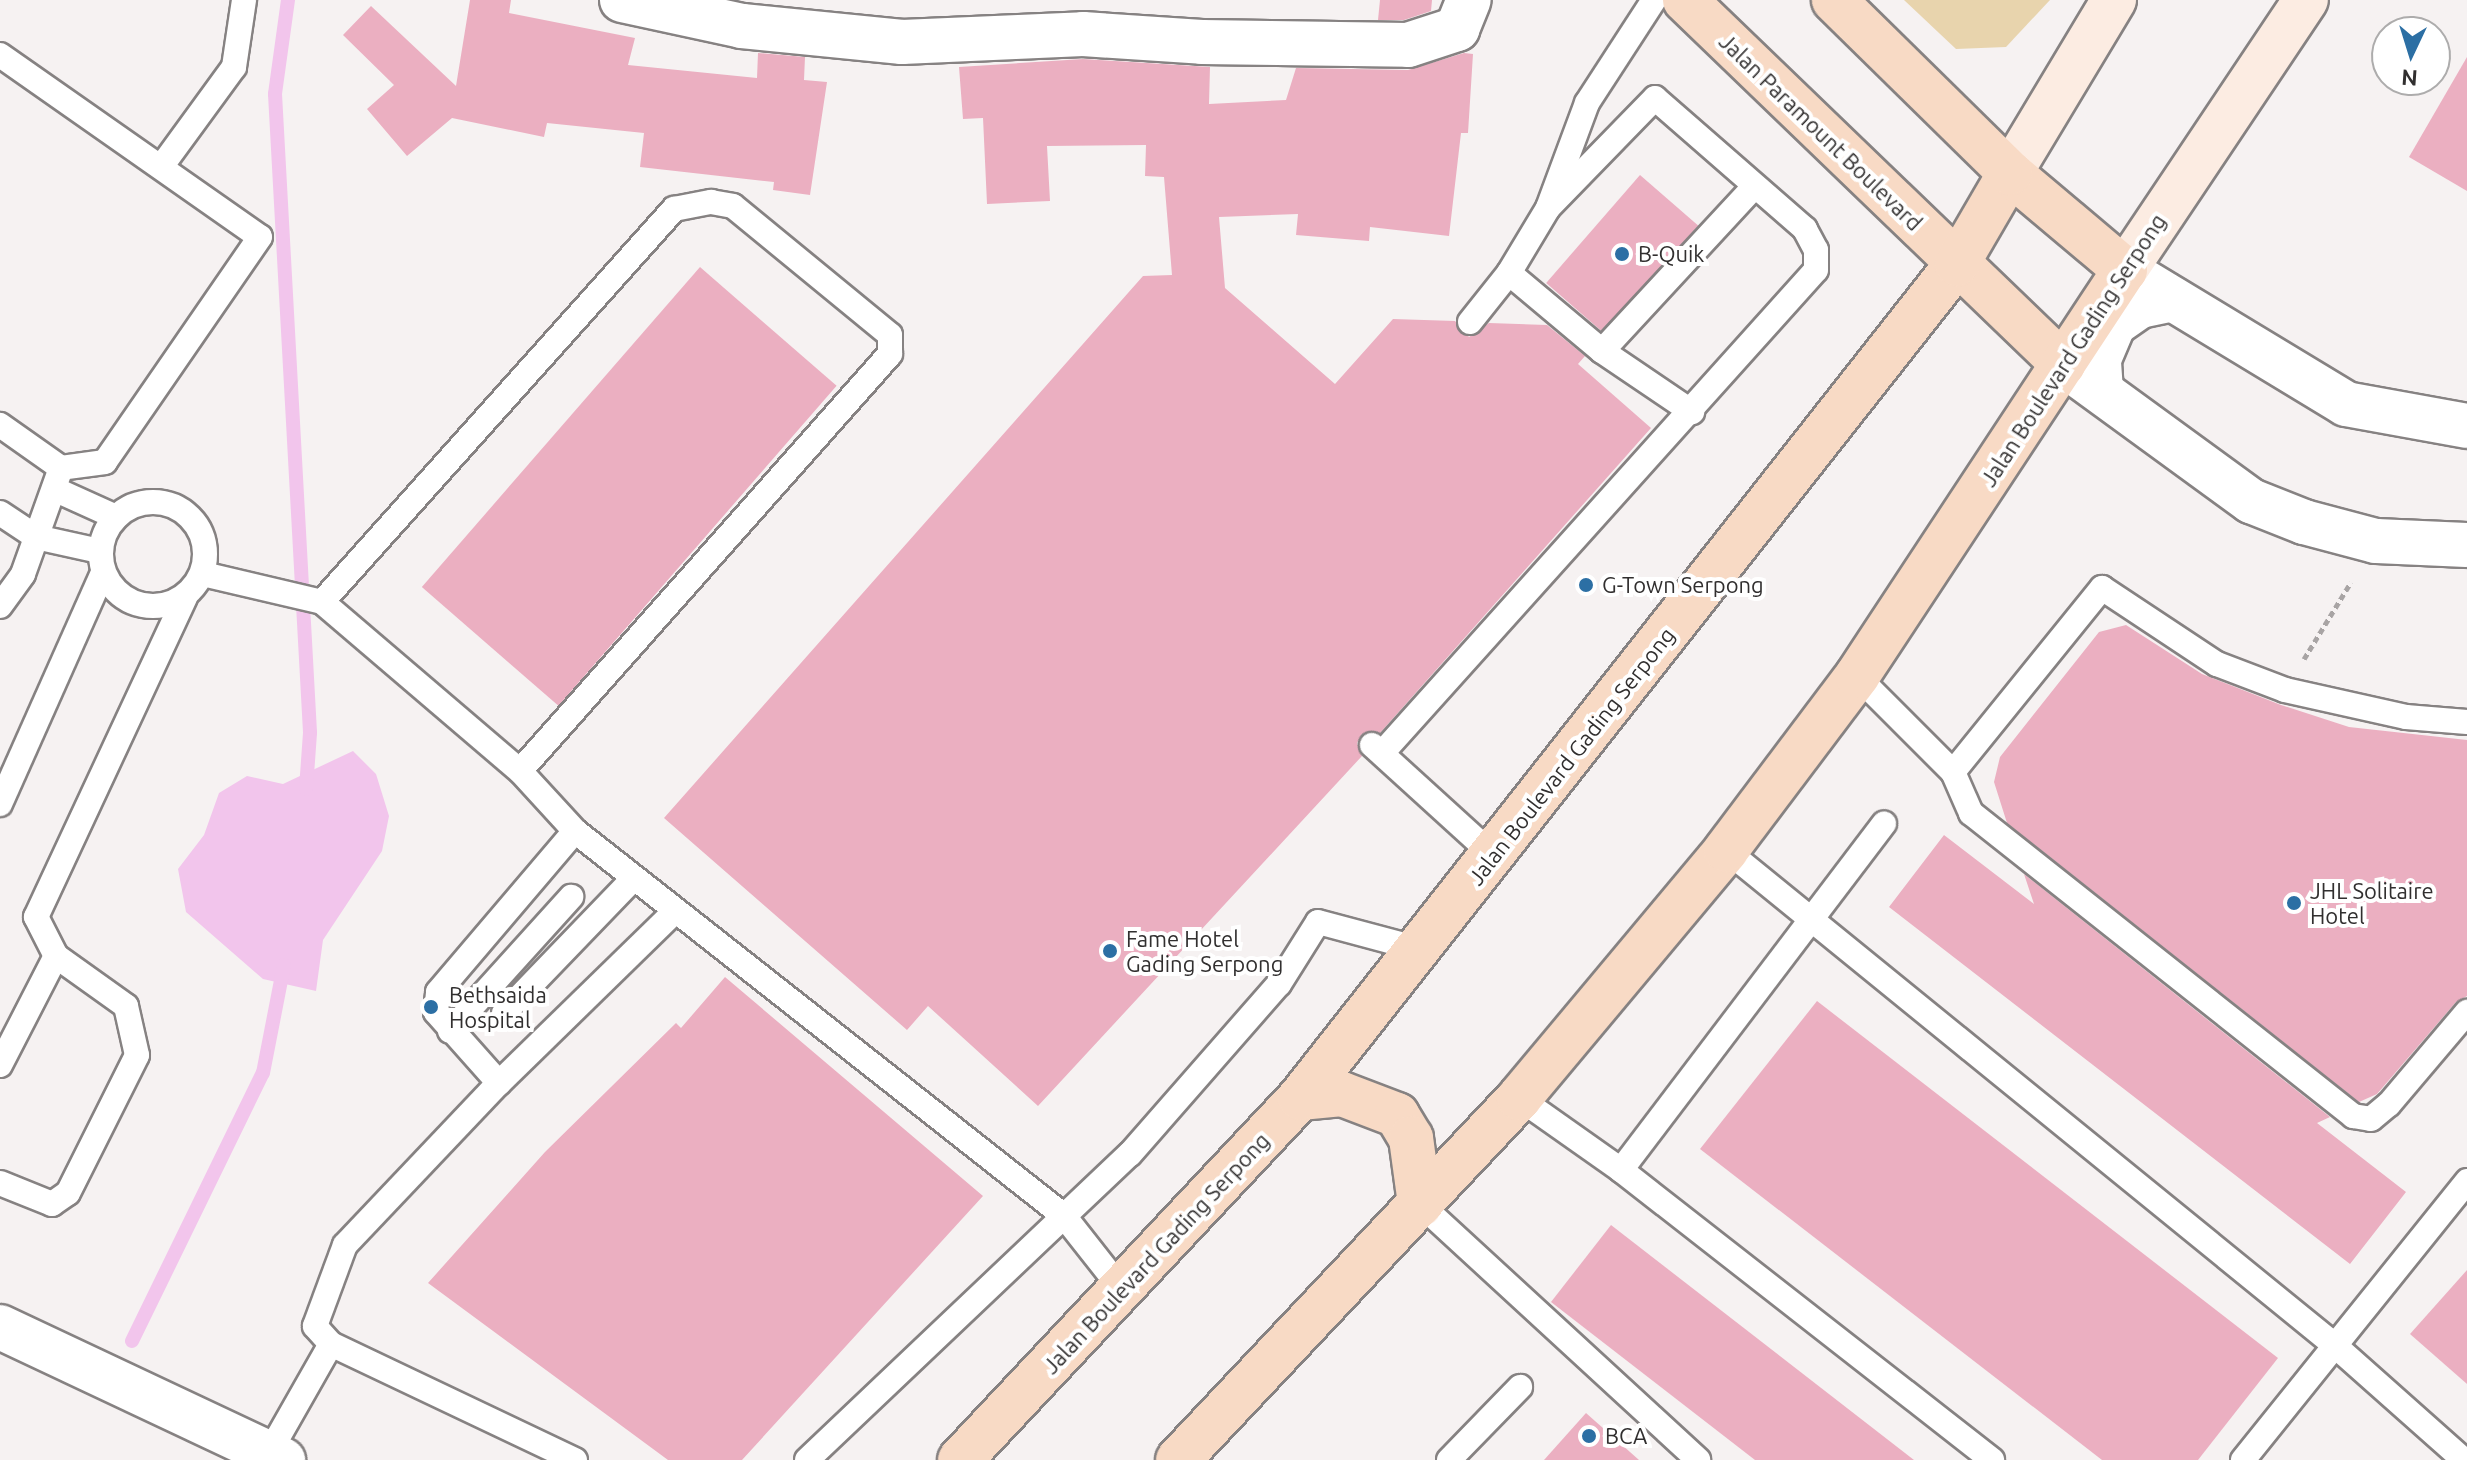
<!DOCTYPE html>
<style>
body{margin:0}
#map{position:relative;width:2467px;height:1460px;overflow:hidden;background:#f6f2f2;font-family:Ubuntu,sans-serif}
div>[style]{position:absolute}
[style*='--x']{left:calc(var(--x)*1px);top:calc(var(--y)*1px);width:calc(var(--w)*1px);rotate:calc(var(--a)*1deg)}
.green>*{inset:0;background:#e8d4ad}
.water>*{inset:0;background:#f2c5ec}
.stream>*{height:14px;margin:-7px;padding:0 7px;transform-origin:7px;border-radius:7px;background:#f2c5ec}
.building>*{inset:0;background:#ebafc1;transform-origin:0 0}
.path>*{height:5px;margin-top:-2.5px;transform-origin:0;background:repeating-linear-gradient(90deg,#a8a4a4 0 6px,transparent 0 10px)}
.roads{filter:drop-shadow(2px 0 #868282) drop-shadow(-2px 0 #868282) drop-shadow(0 2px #868282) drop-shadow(0 -2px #868282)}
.lane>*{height:24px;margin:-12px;padding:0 12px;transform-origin:12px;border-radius:12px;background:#fff}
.lane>.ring{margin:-12px;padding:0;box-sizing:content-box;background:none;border:24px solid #fff;border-radius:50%}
.street>*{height:44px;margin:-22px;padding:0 22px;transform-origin:22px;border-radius:22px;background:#fff}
.secondary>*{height:44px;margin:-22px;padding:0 22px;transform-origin:22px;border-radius:22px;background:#fcece2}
.primary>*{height:44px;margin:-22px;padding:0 22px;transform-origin:22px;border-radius:22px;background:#f8dac5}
.dots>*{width:22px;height:22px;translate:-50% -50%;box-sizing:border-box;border:4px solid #fff;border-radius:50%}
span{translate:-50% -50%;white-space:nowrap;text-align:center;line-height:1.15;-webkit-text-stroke:8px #fff;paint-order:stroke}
.street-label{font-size:22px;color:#312f2f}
.poi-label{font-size:22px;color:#312f2f}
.left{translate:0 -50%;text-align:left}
.north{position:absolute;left:2371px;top:16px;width:80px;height:80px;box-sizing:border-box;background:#fff;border:2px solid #adacac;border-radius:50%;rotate:184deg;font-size:22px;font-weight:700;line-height:32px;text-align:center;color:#312f2f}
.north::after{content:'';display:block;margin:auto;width:28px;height:36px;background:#2c6fa4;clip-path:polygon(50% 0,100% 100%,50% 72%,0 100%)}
</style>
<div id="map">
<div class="green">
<div style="clip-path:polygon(1904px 0,2050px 0,2006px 47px,1956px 49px)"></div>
</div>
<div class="water">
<div style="clip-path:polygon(353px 751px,376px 774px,389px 816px,382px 851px,323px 940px,316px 991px,263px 979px,186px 912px,178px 869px,204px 835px,219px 793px,247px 776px,283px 784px)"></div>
</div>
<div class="stream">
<div style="--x:288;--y:0;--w:95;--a:97.9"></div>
<div style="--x:275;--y:94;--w:640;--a:86.86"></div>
<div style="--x:310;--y:733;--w:56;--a:94.1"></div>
<div style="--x:132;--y:1341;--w:298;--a:-64"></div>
<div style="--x:263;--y:1073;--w:110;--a:-79"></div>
</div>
<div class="building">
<div style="clip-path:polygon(470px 0,511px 0,509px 13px,635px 38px,628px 65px,757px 78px,758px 53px,805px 57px,804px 80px,827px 82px,810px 195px,773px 190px,774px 182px,640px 167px,644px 133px,547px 123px,544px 137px,452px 118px,407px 156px,367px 109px,394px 85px,343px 35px,371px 6px,456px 86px)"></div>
<div style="clip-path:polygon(1380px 0,1432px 0,1431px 11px,1404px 20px,1378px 20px)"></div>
<div style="clip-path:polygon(1464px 53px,1473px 54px,1468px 133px,1461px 133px,1449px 236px,1370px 227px,1369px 241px,1296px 235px,1298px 214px,1219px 217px,1225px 288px,1335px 384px,1393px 319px,1455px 321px,1469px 337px,1489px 323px,1547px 325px,1585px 356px,1578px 364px,1651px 428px,1380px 733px,1362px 734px,1357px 743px,1362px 756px,1038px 1106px,928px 1006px,907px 1030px,664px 818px,1143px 276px,1172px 275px,1164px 177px,1145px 176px,1146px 145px,1047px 146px,1050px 201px,987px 204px,983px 118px,963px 119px,959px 67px,1083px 59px,1210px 67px,1209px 104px,1286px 100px,1296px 68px,1408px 70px)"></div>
<div style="clip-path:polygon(2467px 57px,2467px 191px,2409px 157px)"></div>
<div style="left:1640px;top:175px;width:77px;height:143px;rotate:41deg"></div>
<div style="left:700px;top:267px;width:181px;height:424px;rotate:41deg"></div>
<div style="clip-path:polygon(2126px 625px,2202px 674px,2281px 705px,2349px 727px,2467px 740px,2467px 996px,2456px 1002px,2377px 1094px,2359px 1102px,2007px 823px,1994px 782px,2000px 757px,2099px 632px)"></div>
<div style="clip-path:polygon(1944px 835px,2034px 904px,2024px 874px,2330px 1117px,2317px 1123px,2406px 1192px,2350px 1264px,1889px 907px)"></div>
<div style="clip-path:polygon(725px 977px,983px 1196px,742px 1460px,668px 1460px,428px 1283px,545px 1152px,676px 1023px,681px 1028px)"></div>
<div style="clip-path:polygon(1817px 1001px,2278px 1358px,2198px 1460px,2102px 1460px,1700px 1149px)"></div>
<div style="clip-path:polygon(1611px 1225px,1914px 1460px,1755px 1460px,1551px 1302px)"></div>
<div style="clip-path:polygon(2467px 1270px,2467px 1384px,2410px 1334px)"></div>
<div style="clip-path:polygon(1586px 1413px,1639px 1460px,1544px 1460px)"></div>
</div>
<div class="path">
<div style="--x:2304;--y:659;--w:90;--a:-58.6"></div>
</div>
<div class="roads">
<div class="lane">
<div style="--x:0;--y:55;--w:317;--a:35"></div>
<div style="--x:260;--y:237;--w:273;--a:124.6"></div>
<div style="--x:105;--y:462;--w:44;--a:172.2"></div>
<div style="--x:61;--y:468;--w:75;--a:-144.8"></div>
<div style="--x:161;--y:167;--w:124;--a:-53.9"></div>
<div style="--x:234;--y:67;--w:68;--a:-81.5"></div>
<div style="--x:1509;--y:273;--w:121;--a:40"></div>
<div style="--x:1602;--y:351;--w:109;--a:34.1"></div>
<div style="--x:1470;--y:322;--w:63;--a:-51.5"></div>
<div style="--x:1509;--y:273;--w:76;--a:-59"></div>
<div style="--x:1548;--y:208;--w:112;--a:-69.6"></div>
<div style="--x:1587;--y:103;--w:123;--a:-57"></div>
<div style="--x:1602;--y:351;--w:224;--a:-47.2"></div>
<div style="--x:54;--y:489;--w:68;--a:24.3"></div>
<div class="ring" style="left:101px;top:502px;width:80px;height:80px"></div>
<div style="--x:0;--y:513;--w:43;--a:33.7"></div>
<div style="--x:36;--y:537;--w:65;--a:12.5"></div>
<div style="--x:203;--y:574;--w:122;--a:13.2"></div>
<div style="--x:322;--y:602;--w:260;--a:40.5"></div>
<div style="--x:520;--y:771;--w:81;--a:47.5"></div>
<div style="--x:322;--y:602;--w:528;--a:-48.15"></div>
<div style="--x:674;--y:209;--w:38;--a:-11"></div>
<div style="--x:711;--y:202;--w:22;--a:10"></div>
<div style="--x:733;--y:206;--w:203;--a:39.4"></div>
<div style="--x:890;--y:335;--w:19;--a:90"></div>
<div style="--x:890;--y:354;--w:557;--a:131.58"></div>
<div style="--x:0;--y:606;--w:39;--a:-54"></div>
<div style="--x:23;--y:574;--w:113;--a:-70.3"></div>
<div style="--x:1857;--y:676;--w:136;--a:45"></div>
<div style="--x:1953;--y:772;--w:237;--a:-51"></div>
<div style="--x:2102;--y:588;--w:138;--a:33.5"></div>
<div style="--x:2217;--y:664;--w:73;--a:20.9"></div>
<div style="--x:2285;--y:690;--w:124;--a:12.6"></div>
<div style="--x:2406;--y:717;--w:61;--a:4.7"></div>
<div style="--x:1372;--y:745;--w:164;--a:42.3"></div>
<div style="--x:1382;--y:753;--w:649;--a:-48.06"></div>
<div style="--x:1816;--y:270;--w:20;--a:-90"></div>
<div style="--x:1816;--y:250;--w:24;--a:-118"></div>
<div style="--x:1805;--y:229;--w:199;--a:-138.9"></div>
<div style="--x:1655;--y:98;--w:153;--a:134.2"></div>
<div style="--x:1953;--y:772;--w:45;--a:66.3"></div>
<div style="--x:1971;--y:813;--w:488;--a:38.4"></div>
<div style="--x:2353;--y:1116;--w:18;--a:9"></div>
<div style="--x:2371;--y:1119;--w:23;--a:-40"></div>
<div style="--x:2389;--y:1104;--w:121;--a:-49.7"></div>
<div style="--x:0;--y:804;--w:253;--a:-66"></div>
<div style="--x:1726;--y:850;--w:781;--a:39.13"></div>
<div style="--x:2332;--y:1343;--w:176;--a:41.6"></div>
<div style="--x:504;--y:1013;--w:186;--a:-46.1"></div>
<div style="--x:450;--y:1031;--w:181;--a:-47.9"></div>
<div style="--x:0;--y:1065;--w:123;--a:-62.8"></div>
<div style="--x:56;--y:956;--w:44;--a:-117.1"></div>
<div style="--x:36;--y:917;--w:353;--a:-65"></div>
<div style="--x:499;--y:1083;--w:95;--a:-131.6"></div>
<div style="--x:436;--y:1012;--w:20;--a:-84"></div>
<div style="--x:438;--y:992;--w:211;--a:-49.6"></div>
<div style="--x:575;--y:831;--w:622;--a:38.21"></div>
<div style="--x:1064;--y:1216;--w:95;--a:51.8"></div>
<div style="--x:1519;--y:1098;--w:125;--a:35.2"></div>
<div style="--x:1621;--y:1170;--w:471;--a:38"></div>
<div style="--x:1621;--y:1170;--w:435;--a:-52.8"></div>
<div style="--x:0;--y:1183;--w:56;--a:22"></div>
<div style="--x:52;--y:1204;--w:19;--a:-35"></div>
<div style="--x:68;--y:1193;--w:154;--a:-63.4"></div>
<div style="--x:137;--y:1055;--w:50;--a:-102.7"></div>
<div style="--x:126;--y:1006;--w:86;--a:-144.5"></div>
<div style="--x:1420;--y:1204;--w:378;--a:42.6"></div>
<div style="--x:269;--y:1453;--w:125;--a:-60.4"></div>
<div style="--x:575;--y:1460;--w:270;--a:-154.6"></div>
<div style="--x:331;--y:1344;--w:24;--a:-132"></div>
<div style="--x:315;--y:1326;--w:86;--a:-69.7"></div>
<div style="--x:345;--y:1245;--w:224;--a:-46.5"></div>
<div style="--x:499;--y:1083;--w:245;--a:-44.3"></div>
<div style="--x:807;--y:1460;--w:445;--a:-43.5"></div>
<div style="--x:1130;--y:1154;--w:226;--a:-48.8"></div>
<div style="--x:1279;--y:984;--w:73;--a:-57.8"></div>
<div style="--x:1318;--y:922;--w:105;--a:15"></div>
<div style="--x:1449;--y:1460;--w:102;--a:-45.8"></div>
<div style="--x:2243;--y:1460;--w:358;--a:-51.2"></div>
</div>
<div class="street">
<div style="--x:622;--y:0;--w:123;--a:12.2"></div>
<div style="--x:742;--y:26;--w:161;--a:5.7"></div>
<div style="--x:902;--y:42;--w:181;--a:-2.5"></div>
<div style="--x:1083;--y:34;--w:119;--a:3.8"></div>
<div style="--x:1202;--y:42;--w:206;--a:0.8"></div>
<div style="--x:1408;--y:45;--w:52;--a:-18.1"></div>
<div style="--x:1457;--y:29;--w:31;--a:-68"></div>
<div style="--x:2125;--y:270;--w:258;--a:31.2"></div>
<div style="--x:2346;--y:404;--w:123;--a:10.3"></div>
<div style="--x:2063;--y:364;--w:233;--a:36.1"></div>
<div style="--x:2251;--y:501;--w:57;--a:21.6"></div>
<div style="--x:2304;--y:522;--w:74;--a:14.8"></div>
<div style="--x:2376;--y:541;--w:91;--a:2.5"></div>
<div style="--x:2101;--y:391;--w:32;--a:-94"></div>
<div style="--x:2099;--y:359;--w:38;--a:-67"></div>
<div style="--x:2114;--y:324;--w:32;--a:-35"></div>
<div style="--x:2140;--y:306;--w:33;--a:-12"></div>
<div style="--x:0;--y:1327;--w:313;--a:25.2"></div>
</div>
<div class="secondary">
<div style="--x:2010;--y:173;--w:202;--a:-59"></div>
<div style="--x:2125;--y:270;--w:325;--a:-56.2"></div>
</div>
<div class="primary">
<div style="--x:1685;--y:0;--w:525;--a:43.92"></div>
<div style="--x:1300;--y:1098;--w:42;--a:-5.4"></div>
<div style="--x:1342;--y:1094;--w:59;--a:20.9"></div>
<div style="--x:1397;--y:1115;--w:27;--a:59"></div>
<div style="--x:1411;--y:1138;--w:67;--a:82.2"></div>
<div style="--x:960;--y:1460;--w:497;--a:-46.8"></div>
<div style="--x:1300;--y:1098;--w:1062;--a:-51.77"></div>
<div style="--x:1957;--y:264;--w:105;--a:-59.8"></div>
<div style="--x:1178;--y:1460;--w:497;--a:-46.7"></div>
<div style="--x:1519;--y:1098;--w:323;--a:-50.1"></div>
<div style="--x:1726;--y:850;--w:218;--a:-53"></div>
<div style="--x:1857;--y:676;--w:486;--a:-56.6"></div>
<div style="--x:2125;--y:270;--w:150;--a:-139.9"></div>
<div style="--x:2010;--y:173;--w:247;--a:-135.5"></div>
</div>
</div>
<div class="dots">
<div style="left:1622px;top:254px;background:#2c6fa4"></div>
<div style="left:1586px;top:585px;background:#2c6fa4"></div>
<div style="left:2294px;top:903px;background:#2c6fa4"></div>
<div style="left:1110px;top:951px;background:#2c6fa4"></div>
<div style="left:431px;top:1007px;background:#2c6fa4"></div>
<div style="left:1589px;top:1436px;background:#2c6fa4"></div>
</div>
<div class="street-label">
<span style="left:1821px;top:132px;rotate:44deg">Jalan Paramount Boulevard</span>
<span style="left:2073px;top:350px;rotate:-57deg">Jalan Boulevard Gading Serpong</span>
<span style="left:1571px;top:756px;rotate:-52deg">Jalan Boulevard Gading Serpong</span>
<span style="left:1156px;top:1253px;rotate:-47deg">Jalan Boulevard Gading Serpong</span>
</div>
<div class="poi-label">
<span class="left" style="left:1638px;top:254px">B-Quik</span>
<span class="left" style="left:1602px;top:585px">G-Town Serpong</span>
<span class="left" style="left:2310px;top:903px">JHL Solitaire<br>Hotel</span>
<span class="left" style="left:1126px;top:951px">Fame Hotel<br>Gading Serpong</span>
<span class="left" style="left:449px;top:1007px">Bethsaida<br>Hospital</span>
<span class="left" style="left:1605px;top:1436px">BCA</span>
</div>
<div class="north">N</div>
</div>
